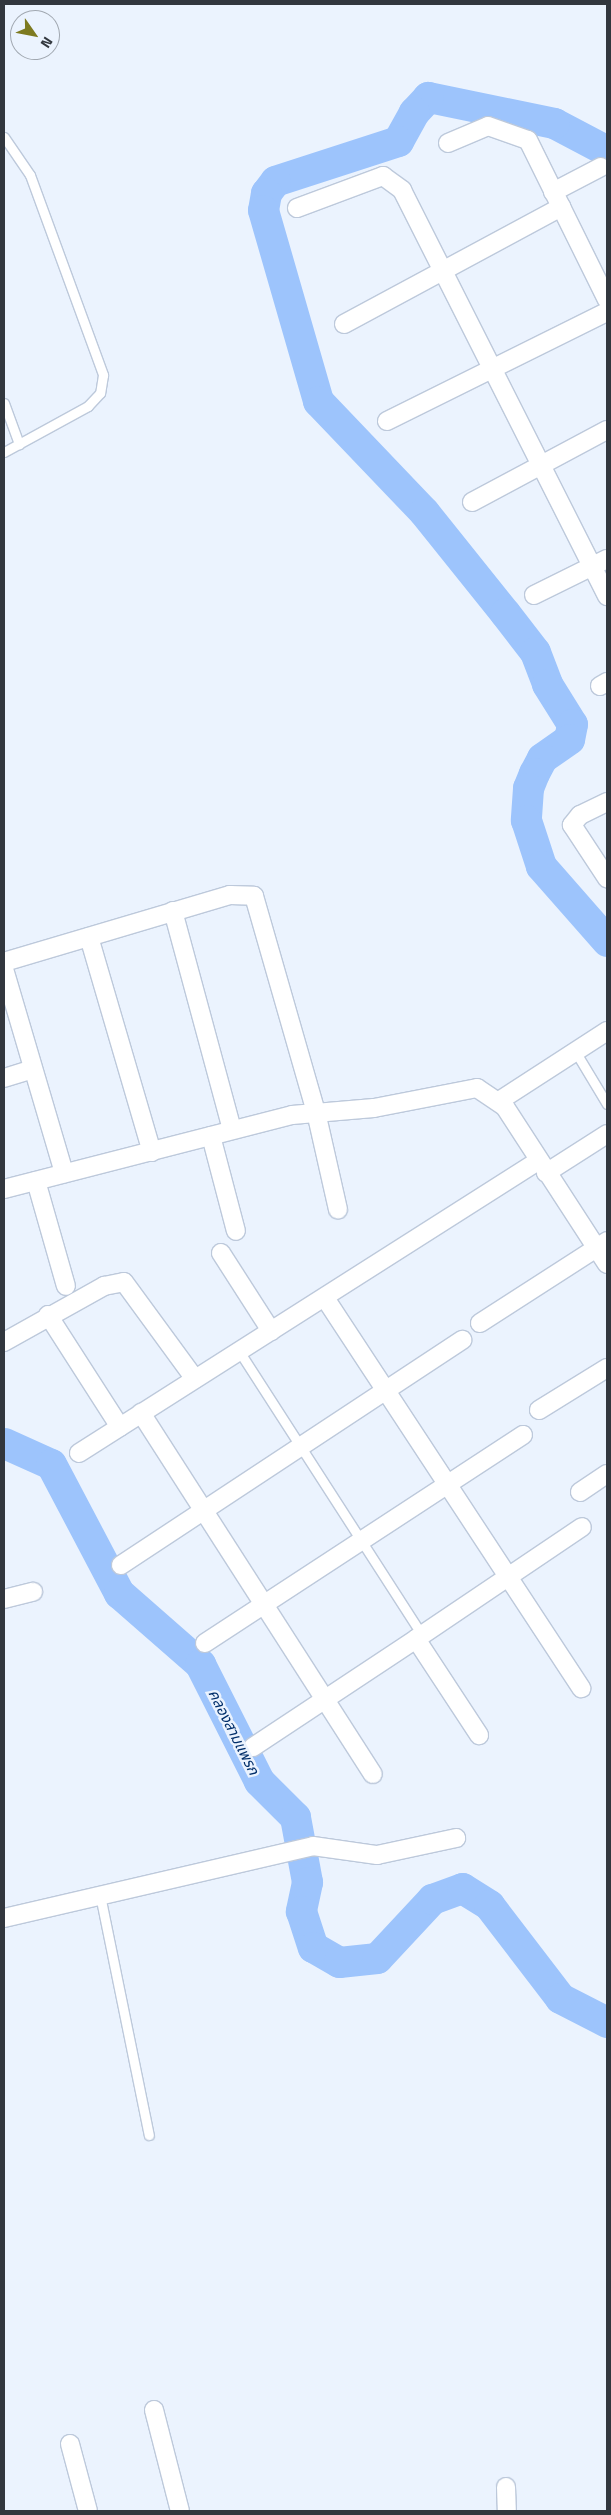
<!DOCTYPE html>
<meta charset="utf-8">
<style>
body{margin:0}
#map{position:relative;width:611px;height:2515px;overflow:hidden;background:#ebf3fe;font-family:"Titillium Web","Noto Sans Thai",sans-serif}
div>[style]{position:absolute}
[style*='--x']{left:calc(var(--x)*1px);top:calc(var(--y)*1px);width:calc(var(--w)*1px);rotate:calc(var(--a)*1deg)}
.river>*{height:31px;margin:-15.5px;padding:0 15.5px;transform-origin:15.5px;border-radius:15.5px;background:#9dc4fc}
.roads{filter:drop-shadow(1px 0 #bdc9db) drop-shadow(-1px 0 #bdc9db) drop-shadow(0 1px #bdc9db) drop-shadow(0 -1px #bdc9db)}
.service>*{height:9px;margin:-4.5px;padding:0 4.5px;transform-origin:4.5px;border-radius:4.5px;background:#fff}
.minor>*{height:18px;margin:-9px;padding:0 9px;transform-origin:9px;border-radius:9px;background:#fff}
span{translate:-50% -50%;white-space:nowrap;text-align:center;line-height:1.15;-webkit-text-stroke:5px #ebf3fe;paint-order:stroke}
.water-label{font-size:15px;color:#002e6a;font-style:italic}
.frame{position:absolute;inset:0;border:5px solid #32373e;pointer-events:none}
.north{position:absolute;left:10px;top:10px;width:50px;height:50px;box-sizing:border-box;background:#ebf3fe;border:1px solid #a1a8b1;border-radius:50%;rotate:123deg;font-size:14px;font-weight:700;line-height:20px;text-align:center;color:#32373e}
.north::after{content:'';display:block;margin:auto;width:18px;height:22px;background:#7d7a20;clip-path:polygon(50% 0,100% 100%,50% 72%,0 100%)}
</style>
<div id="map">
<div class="river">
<div style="--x:607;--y:151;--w:60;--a:-152.2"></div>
<div style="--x:554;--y:123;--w:129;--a:-168.3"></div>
<div style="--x:428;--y:97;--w:21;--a:133"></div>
<div style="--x:414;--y:112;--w:33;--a:119"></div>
<div style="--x:398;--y:141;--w:129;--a:162"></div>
<div style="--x:275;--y:181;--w:15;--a:127"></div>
<div style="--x:266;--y:193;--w:17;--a:100"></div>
<div style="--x:263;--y:210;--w:199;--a:73.9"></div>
<div style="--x:318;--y:401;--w:153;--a:46.3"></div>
<div style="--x:424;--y:512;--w:129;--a:51.3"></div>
<div style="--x:505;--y:613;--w:49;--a:52.4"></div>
<div style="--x:535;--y:652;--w:34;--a:69"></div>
<div style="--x:547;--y:684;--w:47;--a:58"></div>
<div style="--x:572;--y:724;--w:15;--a:101"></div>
<div style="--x:569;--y:739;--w:33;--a:145"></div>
<div style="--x:542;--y:758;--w:17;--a:118"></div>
<div style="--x:534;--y:773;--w:16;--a:112"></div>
<div style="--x:528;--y:788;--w:32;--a:94"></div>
<div style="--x:526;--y:820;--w:48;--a:71.9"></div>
<div style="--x:541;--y:866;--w:100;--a:48.7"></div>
<div style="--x:4;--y:1443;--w:51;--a:24.1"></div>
<div style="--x:51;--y:1464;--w:146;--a:62.2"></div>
<div style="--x:119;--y:1593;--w:108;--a:41.2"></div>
<div style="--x:200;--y:1664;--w:131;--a:63.2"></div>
<div style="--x:259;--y:1781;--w:51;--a:45"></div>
<div style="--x:295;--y:1817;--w:66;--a:79.5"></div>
<div style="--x:307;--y:1882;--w:30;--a:102"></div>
<div style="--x:301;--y:1911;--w:38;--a:72"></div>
<div style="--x:313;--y:1947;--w:30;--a:30"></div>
<div style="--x:339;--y:1962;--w:38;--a:-6"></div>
<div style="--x:377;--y:1958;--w:81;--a:-47"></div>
<div style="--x:432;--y:1899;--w:32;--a:-20"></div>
<div style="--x:462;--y:1888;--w:32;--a:32"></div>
<div style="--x:489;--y:1905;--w:117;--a:52.6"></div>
<div style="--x:560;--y:1998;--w:53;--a:27.1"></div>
</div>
<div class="roads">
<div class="service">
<div style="--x:4;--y:137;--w:46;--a:55.6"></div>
<div style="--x:30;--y:175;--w:213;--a:69.9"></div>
<div style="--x:103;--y:375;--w:18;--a:99"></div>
<div style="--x:100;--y:393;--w:18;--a:133"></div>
<div style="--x:88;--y:406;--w:96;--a:151.3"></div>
<div style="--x:4;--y:403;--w:44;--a:69.9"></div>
<div style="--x:575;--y:1051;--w:62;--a:58.9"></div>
<div style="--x:239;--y:1351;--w:338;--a:57.2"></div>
<div style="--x:100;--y:1895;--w:245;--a:78.5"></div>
</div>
<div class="minor">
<div style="--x:448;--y:143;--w:43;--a:-23"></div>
<div style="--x:488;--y:126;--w:42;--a:19.3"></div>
<div style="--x:528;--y:140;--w:178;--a:63.7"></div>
<div style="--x:553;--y:192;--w:54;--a:-27.5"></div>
<div style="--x:297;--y:208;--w:92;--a:-20.4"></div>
<div style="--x:383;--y:176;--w:24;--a:36"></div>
<div style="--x:402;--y:190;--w:455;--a:63.2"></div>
<div style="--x:344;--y:324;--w:247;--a:-28.3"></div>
<div style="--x:387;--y:421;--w:246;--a:-26.4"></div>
<div style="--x:472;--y:502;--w:153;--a:-28.1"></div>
<div style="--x:534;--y:595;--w:81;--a:-26.3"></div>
<div style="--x:600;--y:686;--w:8;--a:-30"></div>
<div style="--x:607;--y:802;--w:30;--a:154"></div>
<div style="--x:580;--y:815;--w:13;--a:129"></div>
<div style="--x:572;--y:825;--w:64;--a:56.6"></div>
<div style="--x:173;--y:911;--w:226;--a:74.9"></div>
<div style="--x:89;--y:937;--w:224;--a:73.7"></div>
<div style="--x:4;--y:962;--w:236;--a:-16.5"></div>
<div style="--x:230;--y:895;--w:24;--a:2"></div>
<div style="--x:254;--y:896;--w:225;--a:74"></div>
<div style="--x:316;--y:1112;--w:100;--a:77.3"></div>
<div style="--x:4;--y:969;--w:213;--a:73.6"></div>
<div style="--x:4;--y:1078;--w:30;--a:-17"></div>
<div style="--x:499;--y:1101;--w:129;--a:-32.9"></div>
<div style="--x:211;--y:1136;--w:98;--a:75.3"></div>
<div style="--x:546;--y:1173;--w:72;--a:-32.6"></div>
<div style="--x:36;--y:1181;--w:109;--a:74.1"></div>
<div style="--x:4;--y:1189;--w:297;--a:-14.4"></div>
<div style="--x:292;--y:1115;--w:82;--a:-4.9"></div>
<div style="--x:374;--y:1108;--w:105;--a:-11"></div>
<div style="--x:477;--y:1088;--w:34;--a:34"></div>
<div style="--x:505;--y:1107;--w:187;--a:57"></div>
<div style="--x:221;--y:1253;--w:93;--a:57.3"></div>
<div style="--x:325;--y:1298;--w:467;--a:56.7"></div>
<div style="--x:48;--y:1315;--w:133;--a:57.3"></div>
<div style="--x:480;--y:1323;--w:151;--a:-32.8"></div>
<div style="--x:4;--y:1342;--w:115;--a:-29.2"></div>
<div style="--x:104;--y:1286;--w:20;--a:-11"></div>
<div style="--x:124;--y:1282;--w:120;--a:53.8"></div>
<div style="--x:539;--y:1410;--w:80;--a:-31.7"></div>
<div style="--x:141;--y:1413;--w:429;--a:57.3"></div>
<div style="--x:79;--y:1453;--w:544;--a:-32.46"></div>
<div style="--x:580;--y:1492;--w:32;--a:-34"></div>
<div style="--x:121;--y:1565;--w:409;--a:-33.4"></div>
<div style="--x:4;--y:1599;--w:30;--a:-14"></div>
<div style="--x:416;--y:1639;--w:200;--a:-34"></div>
<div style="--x:205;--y:1643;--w:380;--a:-33.2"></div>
<div style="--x:253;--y:1747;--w:196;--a:-33.5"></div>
<div style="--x:416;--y:1639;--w:115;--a:56.7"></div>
<div style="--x:4;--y:1918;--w:317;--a:-13.1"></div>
<div style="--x:313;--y:1846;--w:65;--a:8"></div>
<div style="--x:377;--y:1855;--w:81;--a:-12.1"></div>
<div style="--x:154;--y:2410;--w:104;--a:75.6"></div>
<div style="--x:70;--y:2444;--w:69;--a:75"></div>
<div style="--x:506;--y:2487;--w:24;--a:88"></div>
</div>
</div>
<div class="water-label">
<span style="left:234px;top:1732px;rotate:63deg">คลองสามแพรก</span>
</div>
<div class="frame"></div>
<div class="north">N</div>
</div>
